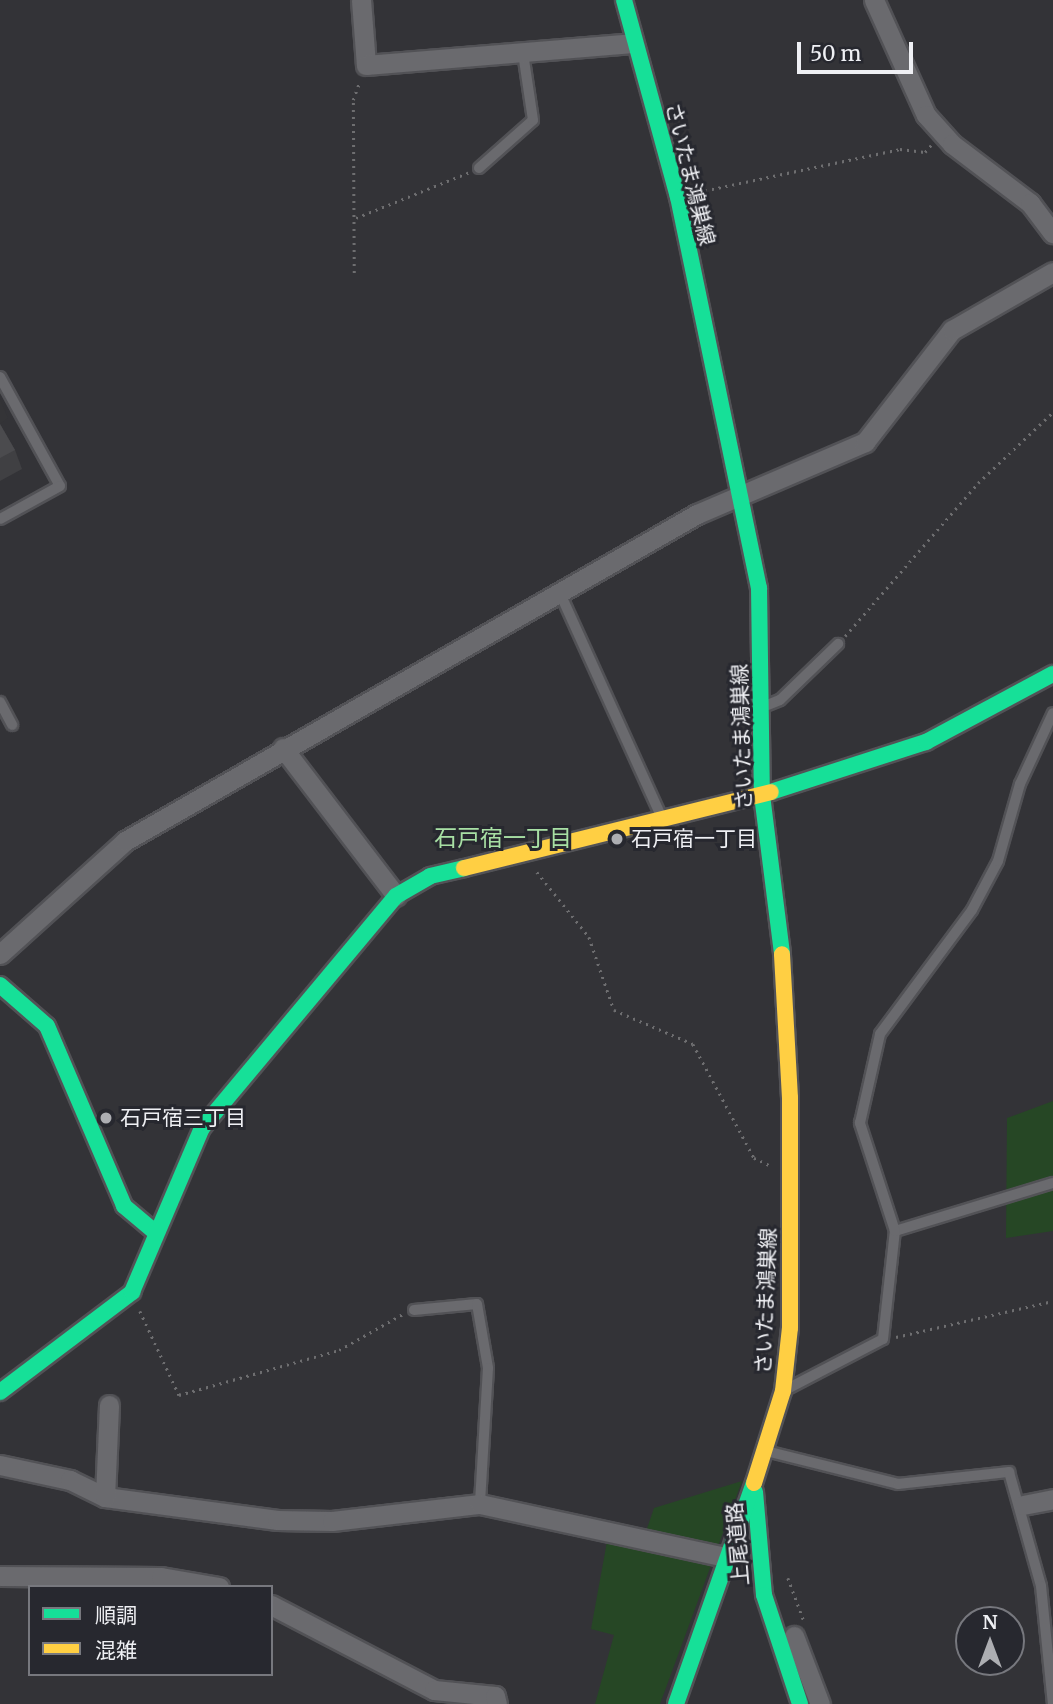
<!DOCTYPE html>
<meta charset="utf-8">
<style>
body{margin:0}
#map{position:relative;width:1053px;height:1704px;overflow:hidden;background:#333337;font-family:Merriweather,"Noto Sans JP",serif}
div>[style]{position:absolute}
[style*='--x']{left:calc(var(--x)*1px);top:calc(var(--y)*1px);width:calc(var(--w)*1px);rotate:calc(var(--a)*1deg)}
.green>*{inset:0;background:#264725}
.path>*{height:2.5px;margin-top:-1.25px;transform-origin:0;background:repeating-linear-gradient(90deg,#6e6e70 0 2px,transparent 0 7px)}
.roads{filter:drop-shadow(2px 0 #525256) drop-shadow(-2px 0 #525256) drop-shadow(0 2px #525256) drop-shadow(0 -2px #525256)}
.lane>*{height:10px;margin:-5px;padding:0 5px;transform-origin:5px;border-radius:5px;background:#6a6a6e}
.street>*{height:19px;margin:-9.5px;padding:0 9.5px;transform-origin:9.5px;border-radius:9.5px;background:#6a6a6e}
.fast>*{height:16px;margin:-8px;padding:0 8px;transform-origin:8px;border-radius:8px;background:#16e098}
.slow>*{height:16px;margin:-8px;padding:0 8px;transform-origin:8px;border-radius:8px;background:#ffcf43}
.wall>*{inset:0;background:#404043}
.shaded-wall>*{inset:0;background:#343437}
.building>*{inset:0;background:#4b4b4e}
.dots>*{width:19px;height:19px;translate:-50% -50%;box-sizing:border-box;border:4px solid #27282f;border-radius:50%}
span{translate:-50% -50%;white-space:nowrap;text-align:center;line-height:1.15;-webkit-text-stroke:6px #27282f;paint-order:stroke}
.street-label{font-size:21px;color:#eff0f4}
.poi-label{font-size:21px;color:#eff0f4}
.left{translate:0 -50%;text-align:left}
.neighbourhood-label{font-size:23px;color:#a8e0a4}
.legend{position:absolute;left:28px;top:1585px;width:245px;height:91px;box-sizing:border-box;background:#27282f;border:2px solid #77787e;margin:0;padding:9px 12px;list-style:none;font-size:21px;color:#eff0f4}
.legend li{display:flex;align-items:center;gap:14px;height:35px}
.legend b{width:35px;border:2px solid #77787e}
.north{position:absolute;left:955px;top:1606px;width:70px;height:70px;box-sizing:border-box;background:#27282f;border:2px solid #77787e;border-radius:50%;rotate:0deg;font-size:19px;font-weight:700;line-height:28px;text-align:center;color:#eff0f4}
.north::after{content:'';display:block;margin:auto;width:24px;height:32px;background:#adaeb2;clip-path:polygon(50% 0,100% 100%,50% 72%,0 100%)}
.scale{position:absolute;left:797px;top:42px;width:116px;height:32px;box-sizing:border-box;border:4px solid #eff0f4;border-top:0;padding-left:9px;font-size:21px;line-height:24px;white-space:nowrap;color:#eff0f4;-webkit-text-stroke:5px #27282f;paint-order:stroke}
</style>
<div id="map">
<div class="green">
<div style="clip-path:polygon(1053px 1101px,1053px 1231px,1006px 1238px,1007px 1118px)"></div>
<div style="clip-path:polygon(742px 1481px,660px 1704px,595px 1704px,614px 1635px,591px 1629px,608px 1536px,642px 1543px,654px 1508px)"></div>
</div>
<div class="path">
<div style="--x:698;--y:192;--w:207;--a:-12"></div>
<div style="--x:900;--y:149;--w:25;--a:7"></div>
<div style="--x:925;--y:152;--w:9;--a:-49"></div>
<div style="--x:356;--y:218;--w:123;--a:-22"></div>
<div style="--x:354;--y:273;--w:173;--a:-90.3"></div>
<div style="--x:353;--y:100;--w:20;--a:-70"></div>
<div style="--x:845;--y:636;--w:203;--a:-49"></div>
<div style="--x:978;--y:483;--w:103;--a:-43.4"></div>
<div style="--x:537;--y:872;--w:83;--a:51.3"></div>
<div style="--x:589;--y:937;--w:77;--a:71.1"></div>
<div style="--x:614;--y:1010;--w:86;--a:23.3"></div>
<div style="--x:693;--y:1044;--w:129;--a:61.8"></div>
<div style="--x:754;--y:1158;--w:17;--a:25"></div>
<div style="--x:140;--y:1311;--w:93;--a:65.1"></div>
<div style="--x:179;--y:1395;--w:166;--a:-15.7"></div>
<div style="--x:339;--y:1350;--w:73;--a:-29.4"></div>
<div style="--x:896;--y:1337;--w:161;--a:-12.9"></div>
<div style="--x:788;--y:1578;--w:46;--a:69.6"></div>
</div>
<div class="roads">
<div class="lane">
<div style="--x:479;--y:168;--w:72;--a:-41.6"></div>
<div style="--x:533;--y:120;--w:68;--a:-98.5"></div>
<div style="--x:0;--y:377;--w:124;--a:61.2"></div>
<div style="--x:60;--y:486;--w:68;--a:151.2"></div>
<div style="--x:559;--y:591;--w:247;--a:65.6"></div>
<div style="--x:0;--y:702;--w:26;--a:62"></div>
<div style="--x:765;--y:706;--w:16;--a:-22"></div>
<div style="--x:780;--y:700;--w:81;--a:-44"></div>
<div style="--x:895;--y:1231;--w:165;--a:-16.9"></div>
<div style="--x:414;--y:1310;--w:63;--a:-5.4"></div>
<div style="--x:477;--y:1304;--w:65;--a:80.2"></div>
<div style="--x:488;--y:1368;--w:136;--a:93.4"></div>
<div style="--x:787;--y:1389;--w:108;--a:-27.5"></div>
<div style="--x:883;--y:1339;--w:109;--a:-83.7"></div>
<div style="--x:895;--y:1231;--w:114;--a:-108"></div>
<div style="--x:860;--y:1123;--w:91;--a:-77.3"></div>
<div style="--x:880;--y:1034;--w:154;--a:-53.4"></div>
<div style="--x:972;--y:910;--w:55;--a:-62"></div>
<div style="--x:998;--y:861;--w:80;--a:-74.1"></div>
<div style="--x:1020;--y:784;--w:78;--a:-65.1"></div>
<div style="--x:766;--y:1451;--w:136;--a:14"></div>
<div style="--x:898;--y:1484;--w:112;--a:-6.2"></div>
<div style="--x:1009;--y:1472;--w:118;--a:74.3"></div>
<div style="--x:1041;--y:1586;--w:119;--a:84.2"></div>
</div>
<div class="street">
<div style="--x:361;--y:0;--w:65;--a:85.6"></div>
<div style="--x:366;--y:65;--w:267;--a:-4.7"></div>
<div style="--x:874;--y:0;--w:126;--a:65.7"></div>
<div style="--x:926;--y:115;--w:39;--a:48"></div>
<div style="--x:952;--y:144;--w:98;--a:37.1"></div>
<div style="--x:1030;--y:203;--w:38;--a:53"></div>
<div style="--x:283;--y:748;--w:186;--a:52.6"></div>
<div style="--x:0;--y:954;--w:169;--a:-42.1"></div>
<div style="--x:125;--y:841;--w:659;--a:-29.76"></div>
<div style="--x:697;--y:514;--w:183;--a:-23.2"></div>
<div style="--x:865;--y:442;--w:142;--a:-52.2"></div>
<div style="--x:952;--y:330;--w:116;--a:-29.9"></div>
<div style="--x:0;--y:1465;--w:72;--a:12.1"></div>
<div style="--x:70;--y:1480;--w:39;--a:26"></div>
<div style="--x:105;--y:1497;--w:174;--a:7.6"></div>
<div style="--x:277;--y:1520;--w:55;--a:1"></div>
<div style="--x:332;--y:1521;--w:149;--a:-6.6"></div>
<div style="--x:480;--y:1504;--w:252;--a:12.2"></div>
<div style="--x:105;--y:1497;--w:92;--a:-87.5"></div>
<div style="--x:1023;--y:1505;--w:31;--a:-11"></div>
<div style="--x:0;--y:1576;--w:161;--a:0.4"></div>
<div style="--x:161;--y:1577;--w:59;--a:9.8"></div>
<div style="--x:271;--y:1605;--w:184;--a:27.5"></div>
<div style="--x:434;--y:1690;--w:61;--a:5.6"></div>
<div style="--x:495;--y:1696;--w:8;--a:76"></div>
<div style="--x:794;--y:1636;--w:73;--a:69.1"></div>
</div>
<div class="fast">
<div style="--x:624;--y:0;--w:204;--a:74.7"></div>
<div style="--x:678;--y:197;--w:399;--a:78.3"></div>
<div style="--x:759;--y:588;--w:207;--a:89.2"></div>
<div style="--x:762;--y:795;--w:160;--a:82.8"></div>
<div style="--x:771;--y:792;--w:163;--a:-17.9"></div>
<div style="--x:926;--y:742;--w:144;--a:-28.2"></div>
<div style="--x:0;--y:985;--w:62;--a:41.1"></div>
<div style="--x:47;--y:1026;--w:196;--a:66.8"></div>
<div style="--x:124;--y:1206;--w:40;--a:40"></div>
<div style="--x:0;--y:1392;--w:166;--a:-37.1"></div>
<div style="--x:132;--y:1292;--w:178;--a:-66.9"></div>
<div style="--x:202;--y:1128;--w:302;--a:-50.1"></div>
<div style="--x:396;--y:896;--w:39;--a:-30"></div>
<div style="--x:430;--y:876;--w:35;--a:-13"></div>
<div style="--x:755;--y:1492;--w:103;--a:85"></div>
<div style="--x:764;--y:1595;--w:115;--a:71.7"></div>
<div style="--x:676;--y:1704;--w:234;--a:-70.6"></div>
</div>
<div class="slow">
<div style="--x:464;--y:868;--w:316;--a:-13.9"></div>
<div style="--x:754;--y:1483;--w:96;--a:-72.5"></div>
<div style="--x:783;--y:1391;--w:63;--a:-83.7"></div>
<div style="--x:790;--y:1328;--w:230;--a:-90"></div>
<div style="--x:790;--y:1098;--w:144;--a:-93.2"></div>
</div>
</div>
<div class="wall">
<div style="clip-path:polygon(0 424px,15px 450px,22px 469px,0 481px)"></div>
</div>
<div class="shaded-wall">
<div style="clip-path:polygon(0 399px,8px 418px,0 424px)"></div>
</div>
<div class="building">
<div style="clip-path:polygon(0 424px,15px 450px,0 458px)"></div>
</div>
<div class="dots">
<div style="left:617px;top:839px;background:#adaeb2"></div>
<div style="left:106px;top:1118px;background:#adaeb2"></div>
</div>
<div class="street-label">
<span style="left:690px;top:174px;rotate:76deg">さいたま鴻巣線</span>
<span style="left:742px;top:737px;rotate:-92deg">さいたま鴻巣線</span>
<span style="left:766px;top:1301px;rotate:-88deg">さいたま鴻巣線</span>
<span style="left:738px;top:1544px;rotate:-95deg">上尾道路</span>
</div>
<div class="poi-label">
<span class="left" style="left:631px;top:839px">石戸宿一丁目</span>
<span class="left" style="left:120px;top:1118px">石戸宿三丁目</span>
</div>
<div class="neighbourhood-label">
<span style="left:503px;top:838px">石戸宿一丁目</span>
</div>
<ul class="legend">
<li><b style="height:9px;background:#16e098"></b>順調</li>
<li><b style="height:9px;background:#ffcf43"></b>混雑</li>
</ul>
<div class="north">N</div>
<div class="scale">50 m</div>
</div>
